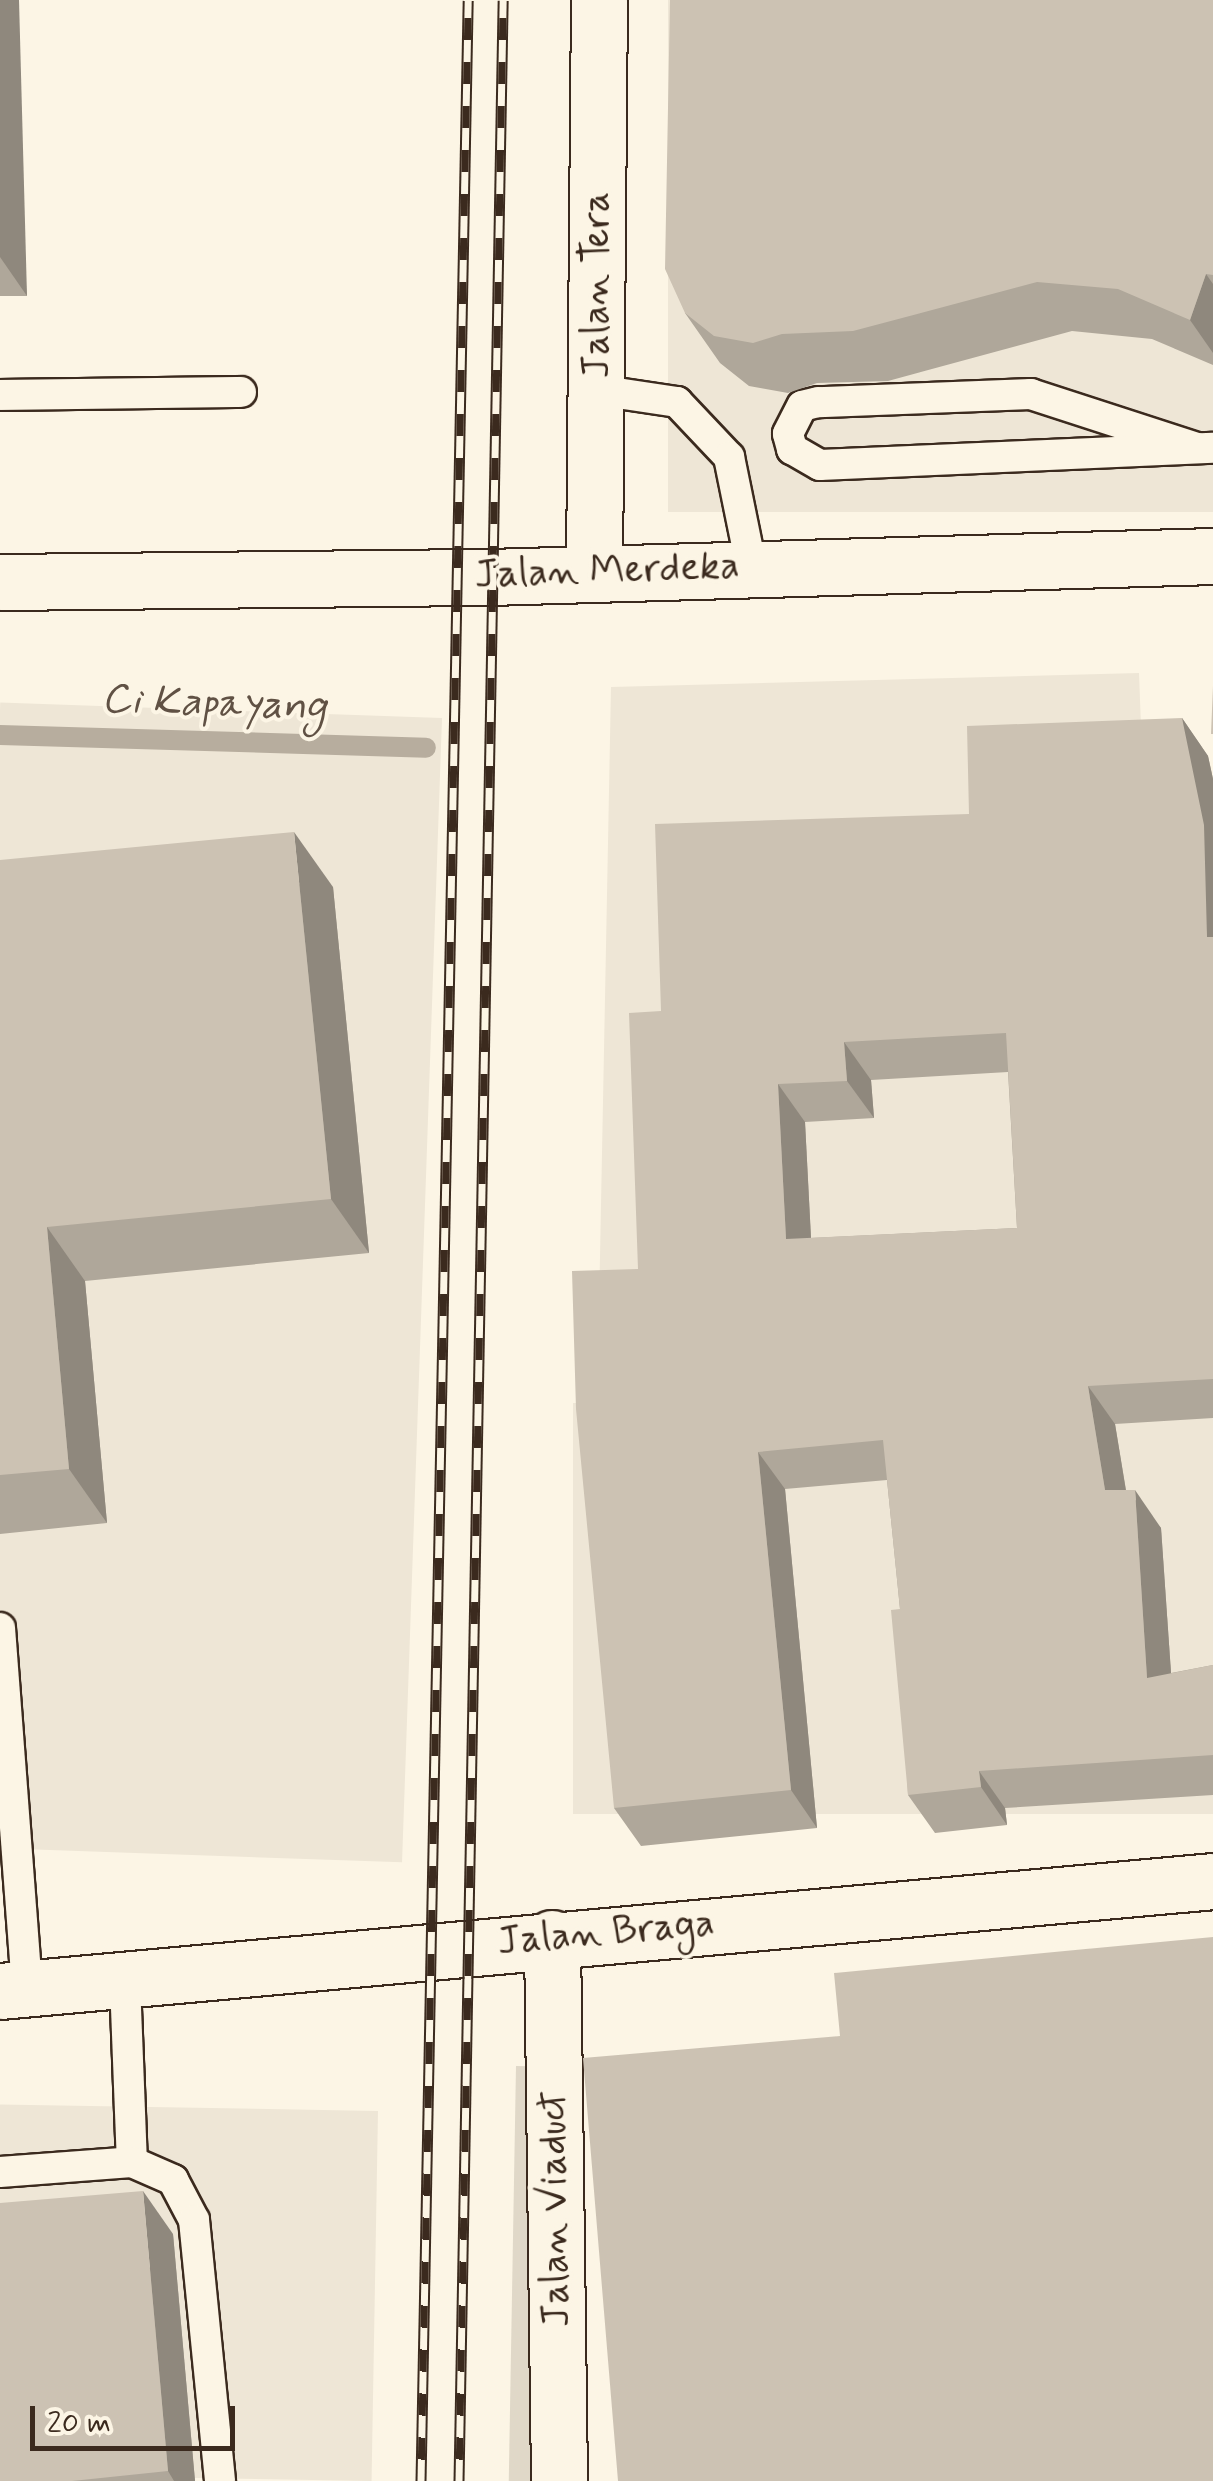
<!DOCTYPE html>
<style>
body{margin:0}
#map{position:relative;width:1213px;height:2481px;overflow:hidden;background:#fcf5e5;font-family:Mynerve,sans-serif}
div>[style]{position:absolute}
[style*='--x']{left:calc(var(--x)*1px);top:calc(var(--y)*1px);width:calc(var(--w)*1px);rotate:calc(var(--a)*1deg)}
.built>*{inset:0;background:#eee6d6;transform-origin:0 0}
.green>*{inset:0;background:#e0d8c8;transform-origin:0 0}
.stream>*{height:20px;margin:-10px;padding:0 10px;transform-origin:10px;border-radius:10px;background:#b7ad9e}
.roads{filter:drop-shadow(2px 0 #3b2a1e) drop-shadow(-2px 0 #3b2a1e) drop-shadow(0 2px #3b2a1e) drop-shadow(0 -2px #3b2a1e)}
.lane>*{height:30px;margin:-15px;padding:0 15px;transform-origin:15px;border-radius:15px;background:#fcf5e5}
.street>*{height:55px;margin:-27.5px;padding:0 27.5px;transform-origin:27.5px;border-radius:27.5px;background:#fcf5e5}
.primary>*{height:55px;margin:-27.5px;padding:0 27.5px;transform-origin:27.5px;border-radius:27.5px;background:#fcf5e5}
.rail>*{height:11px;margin-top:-5.5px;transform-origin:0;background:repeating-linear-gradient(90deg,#fcf5e5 0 22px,#3b2a1e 0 44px);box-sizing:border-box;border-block:2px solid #3b2a1e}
.wall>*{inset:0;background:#afa79a}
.shaded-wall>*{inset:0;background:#8f887d}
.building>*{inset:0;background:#ccc2b3}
span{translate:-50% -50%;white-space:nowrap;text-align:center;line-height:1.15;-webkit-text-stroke:8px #fcf5e5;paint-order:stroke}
.street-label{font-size:40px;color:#3b2a1e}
.water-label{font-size:42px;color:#605144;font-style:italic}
.scale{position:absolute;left:30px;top:2406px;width:205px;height:45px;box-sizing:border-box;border:5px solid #3b2a1e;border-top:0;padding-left:12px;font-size:30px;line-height:35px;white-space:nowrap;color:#3b2a1e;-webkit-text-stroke:8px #fcf5e5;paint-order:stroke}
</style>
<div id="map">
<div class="built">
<div style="left:668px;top:0;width:545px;height:512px"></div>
<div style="clip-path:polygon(1139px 673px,1166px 1397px,599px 1309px,611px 687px)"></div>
<div style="left:442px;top:718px;width:1145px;height:442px;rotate:92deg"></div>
<div style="left:1213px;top:1403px;width:411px;height:640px;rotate:90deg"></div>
<div style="left:378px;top:2111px;width:370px;height:379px;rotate:91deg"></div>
</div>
<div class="green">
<div style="left:516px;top:2066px;width:42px;height:415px;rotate:1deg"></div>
</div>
<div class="stream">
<div style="--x:0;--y:735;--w:426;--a:1.7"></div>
</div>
<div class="roads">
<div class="lane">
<div style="--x:597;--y:390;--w:81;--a:8.5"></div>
<div style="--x:677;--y:402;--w:76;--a:46.6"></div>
<div style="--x:729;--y:457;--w:110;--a:78.5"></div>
<div style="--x:0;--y:395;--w:241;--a:-0.7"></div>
<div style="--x:1197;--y:448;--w:175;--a:-162"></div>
<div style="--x:1031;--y:394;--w:213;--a:177.8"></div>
<div style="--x:818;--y:402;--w:16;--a:166"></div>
<div style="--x:802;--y:406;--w:31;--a:117"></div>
<div style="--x:788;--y:434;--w:16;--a:75"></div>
<div style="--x:792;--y:449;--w:32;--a:30"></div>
<div style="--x:820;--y:465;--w:393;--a:-2.5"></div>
<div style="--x:0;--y:1628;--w:362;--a:85.7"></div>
<div style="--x:125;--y:1982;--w:180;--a:87.8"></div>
<div style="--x:0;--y:2172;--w:132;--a:-4.3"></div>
<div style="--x:132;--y:2162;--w:45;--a:23.7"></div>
<div style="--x:173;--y:2180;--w:45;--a:62.3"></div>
<div style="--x:194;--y:2220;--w:262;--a:84.3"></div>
</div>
<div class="street">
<div style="--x:594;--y:570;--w:570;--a:-89.5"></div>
<div style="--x:552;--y:1938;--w:543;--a:89.26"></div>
</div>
<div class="primary">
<div style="--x:0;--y:582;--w:489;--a:-0.6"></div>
<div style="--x:489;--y:577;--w:724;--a:-1.66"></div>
<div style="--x:0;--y:1991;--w:1218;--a:-5.18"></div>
</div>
</div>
<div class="rail">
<div style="--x:421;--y:2481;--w:2481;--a:-88.91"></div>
<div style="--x:459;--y:2481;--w:2481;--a:-88.98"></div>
</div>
<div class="wall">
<div style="clip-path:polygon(0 0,27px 296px,0 296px)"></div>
<div style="clip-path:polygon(1213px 0,1213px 365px,1152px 339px,1072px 331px,888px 381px,817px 383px,788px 393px,749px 386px,720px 363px,685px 313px)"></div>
<div style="clip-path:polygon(evenodd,1182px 718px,1208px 756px,1213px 779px,1213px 1418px,1115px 1424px,1126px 1490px,1161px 1528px,1171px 1673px,1213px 1665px,1213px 1795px,1005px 1808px,1007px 1825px,935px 1833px,908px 1795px,900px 1609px,887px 1480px,785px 1489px,817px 1828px,641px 1846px,614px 1808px,638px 1269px,661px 1011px,969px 814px,1182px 718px,1008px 1072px,1017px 1228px,811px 1238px,805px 1122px,874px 1118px,871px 1080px,1008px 1072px)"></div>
<div style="clip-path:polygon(0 860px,333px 887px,369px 1253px,85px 1281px,107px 1523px,0 1534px)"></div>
<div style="clip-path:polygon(173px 2234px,195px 2481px,0 2481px)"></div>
</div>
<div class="shaded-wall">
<div style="clip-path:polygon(0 0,19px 0,27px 296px,0 257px)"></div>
<div style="clip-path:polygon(1206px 274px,1213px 284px,1213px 353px,1190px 320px)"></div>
<div style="clip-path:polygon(1182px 718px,1208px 756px,1213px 779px,1213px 945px,1207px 937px)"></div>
<div style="clip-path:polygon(294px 832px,333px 887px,369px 1253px,331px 1199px)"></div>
<div style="clip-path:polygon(844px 1042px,871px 1080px,874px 1118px,847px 1081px)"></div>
<div style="clip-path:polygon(778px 1084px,805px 1122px,813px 1277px,786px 1239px)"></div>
<div style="clip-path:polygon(47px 1227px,85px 1281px,107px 1523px,69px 1469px)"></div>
<div style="clip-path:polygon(1088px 1386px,1115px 1424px,1132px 1528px,1105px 1490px)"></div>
<div style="clip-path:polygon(758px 1452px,785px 1489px,817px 1828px,791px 1790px)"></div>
<div style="clip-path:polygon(1135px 1490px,1161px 1528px,1174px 1716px,1147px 1678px)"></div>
<div style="clip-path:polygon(979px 1771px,1005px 1808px,1007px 1825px,981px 1787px)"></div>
<div style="clip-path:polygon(143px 2191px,173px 2234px,195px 2481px,174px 2481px,168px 2471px)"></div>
</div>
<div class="building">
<div style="clip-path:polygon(670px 0,1213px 0,1213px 275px,1206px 274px,1190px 320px,1118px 289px,1037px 282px,853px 331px,782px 334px,753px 343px,714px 336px,685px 313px,665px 269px)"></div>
<div style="clip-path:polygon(1213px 686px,1213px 734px,1211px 734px)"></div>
<div style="clip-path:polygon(evenodd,1182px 718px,1204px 825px,1207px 937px,1213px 937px,1213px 1379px,1088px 1386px,1105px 1490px,1135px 1490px,1147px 1678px,1213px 1665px,1213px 1755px,979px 1771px,981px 1787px,908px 1795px,891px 1610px,900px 1609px,883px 1440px,758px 1452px,791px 1790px,614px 1808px,576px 1409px,572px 1271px,638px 1269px,629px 1013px,661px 1011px,655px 824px,969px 814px,967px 726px,1182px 718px,1006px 1033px,1017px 1228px,786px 1239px,778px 1084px,847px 1081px,844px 1042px,1006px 1033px)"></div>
<div style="clip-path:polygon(294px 832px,331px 1199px,47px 1227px,69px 1469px,0 1475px,0 860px)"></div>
<div style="clip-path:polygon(1213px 1937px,1213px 2481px,618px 2481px,583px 2058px,840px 2036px,834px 1973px)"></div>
<div style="clip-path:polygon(143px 2191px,168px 2471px,72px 2481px,0 2481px,0 2203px)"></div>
</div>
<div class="street-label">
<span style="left:597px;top:285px;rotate:-90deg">Jalan Tera</span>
<span style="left:607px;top:571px;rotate:-2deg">Jalan Merdeka</span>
<span style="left:606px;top:1933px;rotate:-5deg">Jalan Braga</span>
<span style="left:555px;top:2209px;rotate:-91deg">Jalan Viaduct</span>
</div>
<div class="water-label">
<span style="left:214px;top:704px;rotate:2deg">Ci Kapayang</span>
</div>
<div class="scale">20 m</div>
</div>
